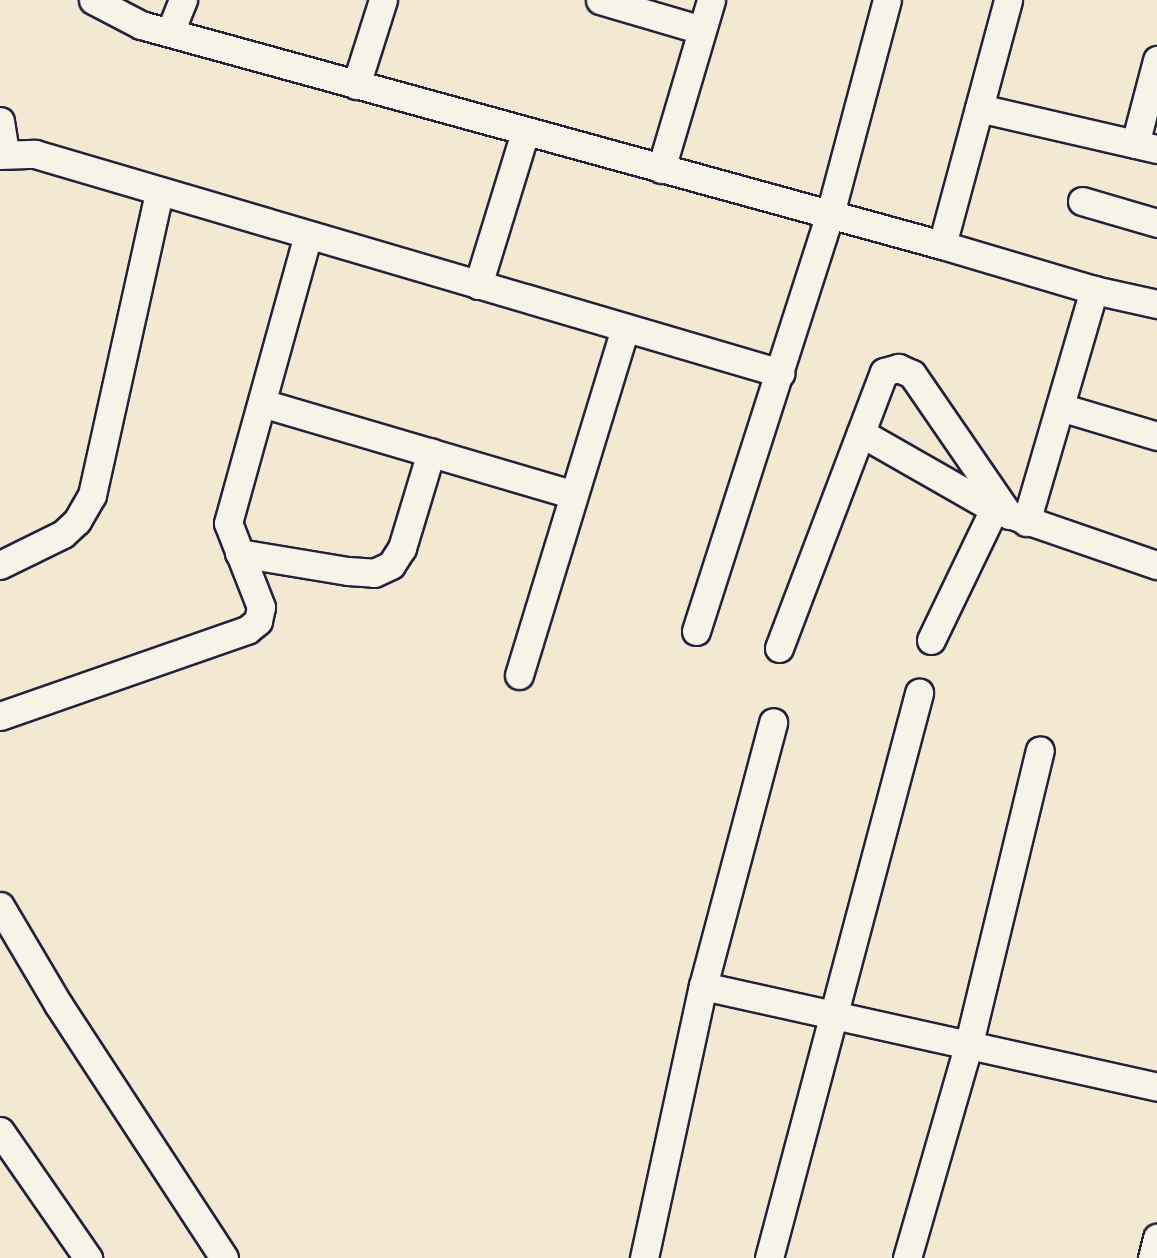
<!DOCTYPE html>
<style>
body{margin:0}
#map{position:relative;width:1157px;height:1258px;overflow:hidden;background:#f3e8d2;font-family:"Balsamiq Sans",sans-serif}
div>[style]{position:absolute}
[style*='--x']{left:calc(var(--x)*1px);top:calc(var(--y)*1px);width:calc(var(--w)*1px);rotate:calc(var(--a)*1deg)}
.roads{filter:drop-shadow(2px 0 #22223b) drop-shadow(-2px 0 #22223b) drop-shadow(0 2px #22223b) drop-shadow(0 -2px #22223b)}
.minor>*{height:27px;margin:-13.5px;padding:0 13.5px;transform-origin:13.5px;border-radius:13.5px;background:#f7f3e8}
span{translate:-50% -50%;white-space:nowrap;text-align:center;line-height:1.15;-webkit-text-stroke:6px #f7f3e8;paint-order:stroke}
</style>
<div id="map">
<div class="roads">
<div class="minor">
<div style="--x:93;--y:0;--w:54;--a:27.5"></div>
<div style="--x:141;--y:25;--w:831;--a:15.36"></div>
<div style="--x:942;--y:245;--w:159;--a:16.5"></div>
<div style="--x:600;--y:0;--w:106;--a:16.4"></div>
<div style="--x:170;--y:32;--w:35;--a:-68"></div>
<div style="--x:356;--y:85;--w:89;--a:-72.4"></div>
<div style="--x:979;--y:108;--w:183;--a:13"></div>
<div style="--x:0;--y:121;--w:32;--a:81"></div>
<div style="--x:1135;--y:144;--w:87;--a:-75.3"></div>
<div style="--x:0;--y:155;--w:35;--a:-2"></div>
<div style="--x:35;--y:154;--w:777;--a:16.38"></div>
<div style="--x:661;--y:169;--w:176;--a:-73.5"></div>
<div style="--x:1082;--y:201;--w:78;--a:16.3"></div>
<div style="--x:942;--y:245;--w:254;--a:-74.9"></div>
<div style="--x:478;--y:285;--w:160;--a:-72.9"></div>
<div style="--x:262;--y:403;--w:323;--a:16.4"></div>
<div style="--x:1060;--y:407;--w:101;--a:16.6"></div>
<div style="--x:861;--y:433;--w:153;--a:29.7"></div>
<div style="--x:994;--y:509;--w:172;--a:19"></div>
<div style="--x:1026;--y:522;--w:242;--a:-73.7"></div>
<div style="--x:1094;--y:290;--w:65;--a:12.5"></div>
<div style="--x:239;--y:553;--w:110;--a:9.4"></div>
<div style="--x:348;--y:571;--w:26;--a:4"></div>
<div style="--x:374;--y:573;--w:19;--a:-25"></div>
<div style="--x:391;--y:565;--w:20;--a:-57"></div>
<div style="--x:402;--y:548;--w:100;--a:-73.2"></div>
<div style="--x:0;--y:565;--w:70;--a:-26.2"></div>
<div style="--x:63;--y:534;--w:19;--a:-43"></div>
<div style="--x:77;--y:521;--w:30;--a:-60"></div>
<div style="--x:92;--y:495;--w:309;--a:-77.5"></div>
<div style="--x:696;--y:631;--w:438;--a:-72.2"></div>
<div style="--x:830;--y:214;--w:221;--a:-75.1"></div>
<div style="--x:931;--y:640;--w:145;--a:-64.3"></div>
<div style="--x:779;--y:648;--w:295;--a:-69.2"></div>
<div style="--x:884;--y:372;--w:15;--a:-16"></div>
<div style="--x:898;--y:368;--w:15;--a:23"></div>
<div style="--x:912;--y:374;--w:171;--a:55.5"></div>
<div style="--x:519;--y:675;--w:363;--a:-73"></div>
<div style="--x:0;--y:716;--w:262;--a:-19.2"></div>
<div style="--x:247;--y:630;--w:14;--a:-39"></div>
<div style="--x:258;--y:621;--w:14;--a:-78"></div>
<div style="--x:261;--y:607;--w:90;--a:-111.4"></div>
<div style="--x:228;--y:523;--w:299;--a:-74.5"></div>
<div style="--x:0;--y:906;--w:114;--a:59.4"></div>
<div style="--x:58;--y:1004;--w:303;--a:56.8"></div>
<div style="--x:703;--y:986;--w:465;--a:12.5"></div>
<div style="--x:0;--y:1131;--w:155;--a:55.3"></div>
<div style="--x:644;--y:1258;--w:278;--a:-77.8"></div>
<div style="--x:703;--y:986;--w:273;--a:-75.1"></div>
<div style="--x:769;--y:1258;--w:585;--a:-75.13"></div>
<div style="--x:907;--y:1258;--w:224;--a:-73.9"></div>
<div style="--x:969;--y:1043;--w:301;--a:-76.4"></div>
<div style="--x:1152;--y:1258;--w:21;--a:-76"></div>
</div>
</div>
</div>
